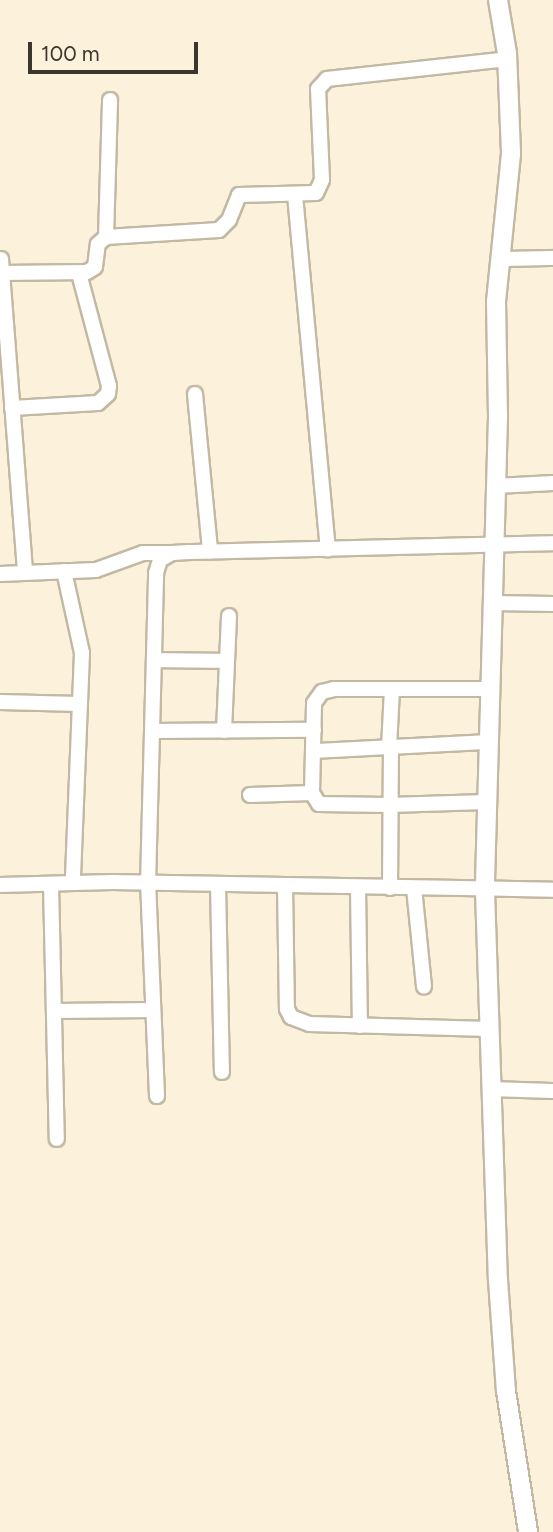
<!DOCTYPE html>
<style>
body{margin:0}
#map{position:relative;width:553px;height:1532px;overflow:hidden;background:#fcf2db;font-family:Figtree,sans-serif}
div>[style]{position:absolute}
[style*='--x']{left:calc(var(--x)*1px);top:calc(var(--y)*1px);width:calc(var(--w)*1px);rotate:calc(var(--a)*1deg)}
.roads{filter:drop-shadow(2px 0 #c2b9a4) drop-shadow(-2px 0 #c2b9a4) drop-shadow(0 2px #c2b9a4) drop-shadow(0 -2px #c2b9a4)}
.minor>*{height:14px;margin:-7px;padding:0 7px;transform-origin:7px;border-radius:7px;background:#fff}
.tertiary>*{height:18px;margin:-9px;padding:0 9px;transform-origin:9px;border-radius:9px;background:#fff}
span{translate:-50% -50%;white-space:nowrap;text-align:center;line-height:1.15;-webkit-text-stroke:7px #fcf2db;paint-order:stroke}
.scale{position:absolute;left:28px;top:42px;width:170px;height:32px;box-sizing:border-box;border:4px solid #3b372f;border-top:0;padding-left:9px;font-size:21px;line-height:24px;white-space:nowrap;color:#3b372f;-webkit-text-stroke:5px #fcf2db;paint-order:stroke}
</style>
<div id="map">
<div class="roads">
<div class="minor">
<div style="--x:295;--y:195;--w:356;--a:84.7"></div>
<div style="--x:106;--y:237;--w:137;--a:-88.3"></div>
<div style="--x:1;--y:259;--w:314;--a:85.6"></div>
<div style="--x:501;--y:259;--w:52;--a:-1.1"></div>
<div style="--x:2;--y:273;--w:85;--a:-0.7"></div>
<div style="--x:87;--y:272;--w:9;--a:-32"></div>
<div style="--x:95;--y:267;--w:23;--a:-83"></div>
<div style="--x:98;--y:244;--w:11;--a:-41"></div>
<div style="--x:106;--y:237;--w:113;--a:-3.5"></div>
<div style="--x:219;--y:230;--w:14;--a:-45"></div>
<div style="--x:229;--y:220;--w:27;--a:-68"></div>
<div style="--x:239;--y:195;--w:77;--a:-1.5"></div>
<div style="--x:316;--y:193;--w:14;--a:-65"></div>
<div style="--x:322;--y:180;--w:91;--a:-92.5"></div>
<div style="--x:318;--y:89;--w:13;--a:-48"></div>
<div style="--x:327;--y:79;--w:181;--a:-6.3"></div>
<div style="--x:195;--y:394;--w:158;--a:84.5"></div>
<div style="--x:12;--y:408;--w:86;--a:-3.3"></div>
<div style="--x:98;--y:403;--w:13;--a:-42"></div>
<div style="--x:108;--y:394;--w:8;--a:-83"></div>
<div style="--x:109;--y:386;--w:117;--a:-104.9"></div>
<div style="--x:496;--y:486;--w:57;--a:-3"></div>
<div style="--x:64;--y:571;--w:84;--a:77.6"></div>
<div style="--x:82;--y:653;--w:229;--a:92.3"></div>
<div style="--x:0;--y:574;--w:96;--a:-2.4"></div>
<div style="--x:96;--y:570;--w:50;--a:-19.9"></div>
<div style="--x:143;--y:553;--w:29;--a:0"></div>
<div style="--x:493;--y:603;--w:60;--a:1"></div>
<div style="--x:154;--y:660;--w:73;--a:0.8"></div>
<div style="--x:0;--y:702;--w:80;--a:1.4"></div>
<div style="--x:152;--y:731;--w:162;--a:-0.4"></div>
<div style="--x:224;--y:731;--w:115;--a:-87.5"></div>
<div style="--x:315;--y:751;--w:172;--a:-3"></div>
<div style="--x:250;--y:795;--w:62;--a:-1.8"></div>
<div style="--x:486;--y:802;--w:97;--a:178.2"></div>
<div style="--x:389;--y:805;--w:70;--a:-179.2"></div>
<div style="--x:319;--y:804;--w:13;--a:-122"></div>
<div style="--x:312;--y:793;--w:90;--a:-88.7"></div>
<div style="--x:314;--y:703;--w:14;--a:-54"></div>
<div style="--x:322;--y:692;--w:12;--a:-14"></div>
<div style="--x:334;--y:689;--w:156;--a:0"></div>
<div style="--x:51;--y:884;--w:255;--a:88.7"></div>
<div style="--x:0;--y:885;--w:112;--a:-1.5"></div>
<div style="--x:112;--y:882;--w:441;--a:1"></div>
<div style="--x:218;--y:885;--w:187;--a:88.8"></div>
<div style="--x:285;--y:886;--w:123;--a:89.1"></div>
<div style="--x:287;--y:1009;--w:9;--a:63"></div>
<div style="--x:291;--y:1017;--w:19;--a:21"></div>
<div style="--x:309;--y:1024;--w:180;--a:1.6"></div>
<div style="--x:358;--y:887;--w:139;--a:89.2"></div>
<div style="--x:390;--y:888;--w:136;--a:-89.6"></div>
<div style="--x:391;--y:752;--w:5;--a:-112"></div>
<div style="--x:389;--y:747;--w:57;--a:-87"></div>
<div style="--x:414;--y:888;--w:99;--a:84.2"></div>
<div style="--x:54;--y:1011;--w:99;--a:-0.6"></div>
<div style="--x:490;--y:1089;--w:63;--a:1.8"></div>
<div style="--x:157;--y:1096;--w:212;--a:-92.4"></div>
<div style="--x:148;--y:884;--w:311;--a:-88.5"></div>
<div style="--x:156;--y:573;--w:14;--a:-73"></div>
<div style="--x:160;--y:560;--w:14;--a:-30"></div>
<div style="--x:172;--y:553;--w:17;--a:-3"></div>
<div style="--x:189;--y:552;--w:364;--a:-1.4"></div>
</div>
<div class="tertiary">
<div style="--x:498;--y:0;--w:54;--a:80.4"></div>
<div style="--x:507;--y:53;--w:101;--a:87.7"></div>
<div style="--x:511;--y:154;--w:148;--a:95.8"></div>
<div style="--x:496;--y:301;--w:116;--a:89"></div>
<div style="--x:498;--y:417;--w:474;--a:91.6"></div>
<div style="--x:485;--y:891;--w:389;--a:88.1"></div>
<div style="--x:498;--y:1280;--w:111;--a:85.9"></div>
<div style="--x:506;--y:1391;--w:143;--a:81.1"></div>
</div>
</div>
<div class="scale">100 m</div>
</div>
